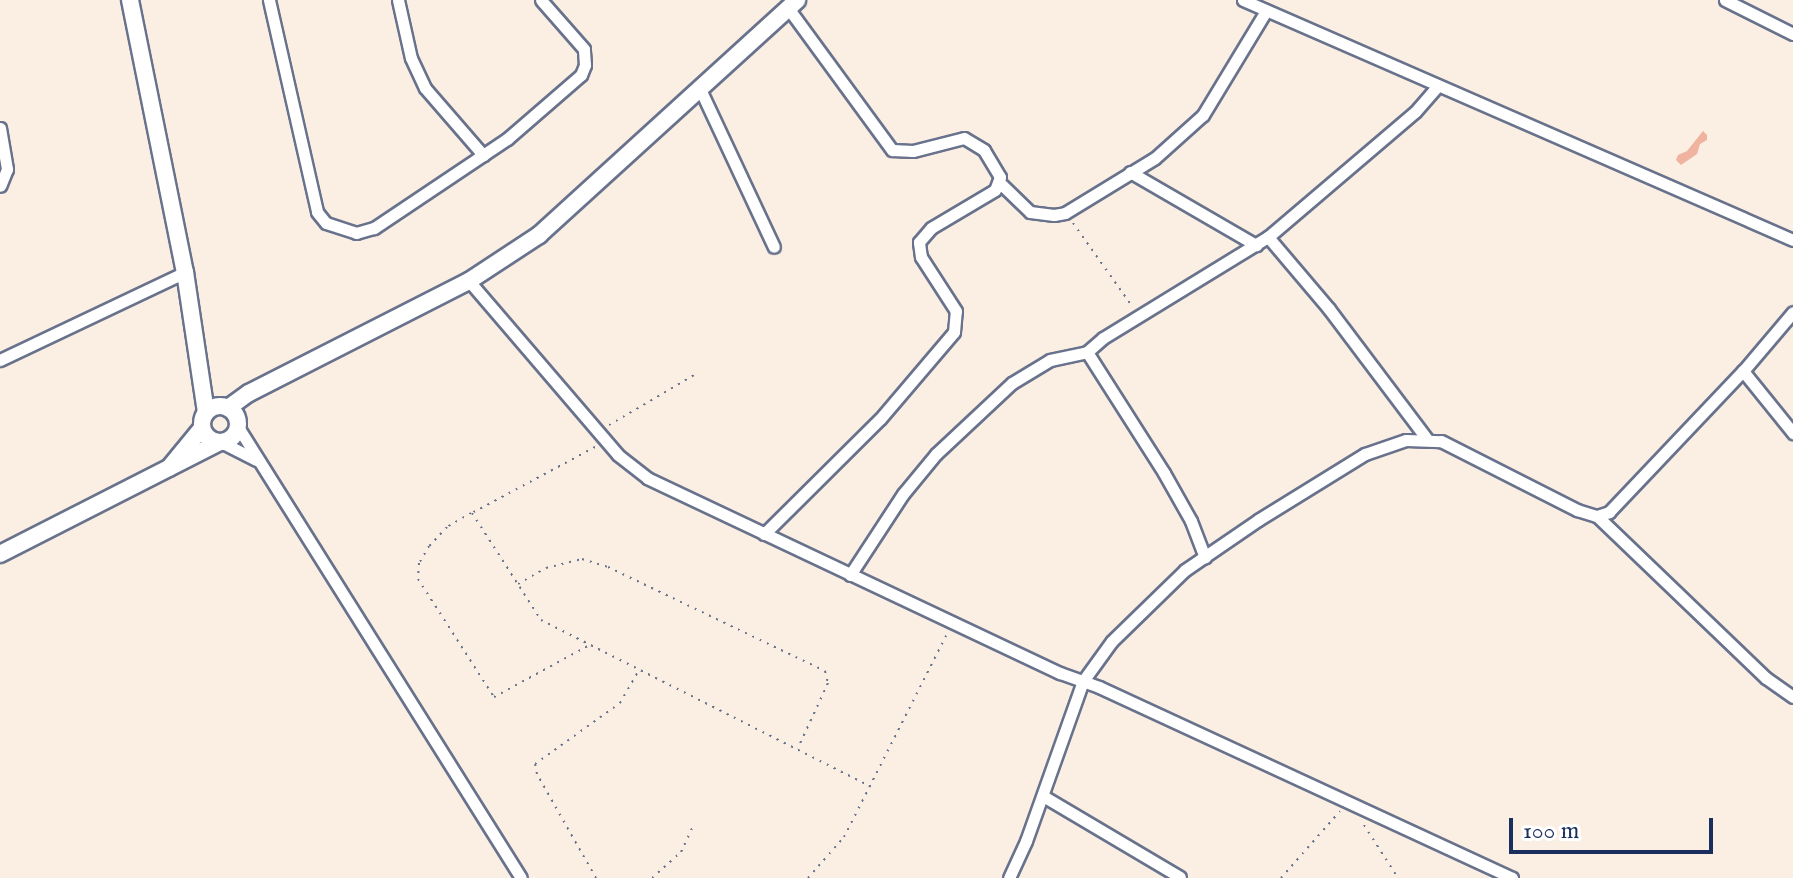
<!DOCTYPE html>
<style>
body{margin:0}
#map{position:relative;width:1793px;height:878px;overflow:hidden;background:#faefe2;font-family:"IM FELL English",serif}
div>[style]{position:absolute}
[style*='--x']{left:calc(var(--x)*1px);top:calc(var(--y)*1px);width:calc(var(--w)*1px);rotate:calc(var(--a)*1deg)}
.building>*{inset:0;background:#efb39f}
.path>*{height:2px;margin-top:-1px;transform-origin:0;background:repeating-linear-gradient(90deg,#69728c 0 2px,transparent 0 8px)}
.roads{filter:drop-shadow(2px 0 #69728c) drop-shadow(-2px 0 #69728c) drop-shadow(0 2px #69728c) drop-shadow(0 -2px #69728c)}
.street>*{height:11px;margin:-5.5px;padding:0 5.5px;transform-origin:5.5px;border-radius:5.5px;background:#fff}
.secondary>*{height:16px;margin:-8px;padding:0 8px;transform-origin:8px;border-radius:8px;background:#fff}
.secondary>.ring{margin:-8px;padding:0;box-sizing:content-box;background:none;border:16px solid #fff;border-radius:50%}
span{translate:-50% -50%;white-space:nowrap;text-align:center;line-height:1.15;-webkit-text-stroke:7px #fff;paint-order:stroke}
.scale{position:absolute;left:1509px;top:818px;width:204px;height:36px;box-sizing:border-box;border:4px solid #1b2f5e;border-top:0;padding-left:10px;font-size:24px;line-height:28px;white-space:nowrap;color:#1b2f5e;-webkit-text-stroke:6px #fff;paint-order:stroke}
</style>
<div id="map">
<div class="building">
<div style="clip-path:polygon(1703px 131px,1707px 135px,1707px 140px,1700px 144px,1697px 154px,1681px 165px,1676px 160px,1678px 155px,1687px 151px)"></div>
</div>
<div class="path">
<div style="--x:1073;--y:223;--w:102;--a:54.6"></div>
<div style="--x:609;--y:425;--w:101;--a:-30.4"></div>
<div style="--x:595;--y:447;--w:140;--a:151.8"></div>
<div style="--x:472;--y:513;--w:127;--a:57.2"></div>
<div style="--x:541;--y:620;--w:369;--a:26.8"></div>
<div style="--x:471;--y:513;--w:28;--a:150"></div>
<div style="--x:447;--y:527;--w:26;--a:133"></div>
<div style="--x:429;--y:546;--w:20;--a:120"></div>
<div style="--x:419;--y:563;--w:16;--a:94"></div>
<div style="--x:418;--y:579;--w:140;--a:57.2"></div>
<div style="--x:494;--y:697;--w:107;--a:-28.5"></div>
<div style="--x:518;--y:584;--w:32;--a:-30"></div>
<div style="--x:546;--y:568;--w:37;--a:-14"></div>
<div style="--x:582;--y:559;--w:27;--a:17"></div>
<div style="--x:608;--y:567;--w:241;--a:25.6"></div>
<div style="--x:825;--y:671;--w:12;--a:76"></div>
<div style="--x:828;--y:683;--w:72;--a:114.8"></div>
<div style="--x:1364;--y:825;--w:63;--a:57.3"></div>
<div style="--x:596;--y:878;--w:120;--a:-119.6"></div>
<div style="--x:537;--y:774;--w:10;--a:-101"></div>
<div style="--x:535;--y:764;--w:105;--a:-35.7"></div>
<div style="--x:620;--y:703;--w:38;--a:-60"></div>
<div style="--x:652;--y:878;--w:39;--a:-42"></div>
<div style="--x:681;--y:852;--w:26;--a:-65"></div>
<div style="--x:808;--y:878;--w:55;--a:-48.7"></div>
<div style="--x:844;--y:837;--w:228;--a:-63.1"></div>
<div style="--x:1281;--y:878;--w:89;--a:-48.6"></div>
</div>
<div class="roads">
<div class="street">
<div style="--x:269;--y:0;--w:217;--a:77.2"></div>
<div style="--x:317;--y:212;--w:14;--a:51"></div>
<div style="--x:326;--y:223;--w:32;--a:18"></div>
<div style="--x:356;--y:233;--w:19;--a:-16"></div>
<div style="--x:374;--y:228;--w:160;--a:-33.8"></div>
<div style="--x:507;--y:139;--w:98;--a:-40.9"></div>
<div style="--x:581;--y:75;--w:11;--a:-68"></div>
<div style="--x:585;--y:65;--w:16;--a:-94"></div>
<div style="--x:584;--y:49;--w:65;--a:-131.3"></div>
<div style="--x:398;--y:0;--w:59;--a:77.4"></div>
<div style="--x:411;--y:58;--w:33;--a:65"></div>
<div style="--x:425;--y:88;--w:89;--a:49.1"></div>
<div style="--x:1243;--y:0;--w:600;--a:23.57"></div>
<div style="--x:1725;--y:0;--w:76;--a:26.6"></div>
<div style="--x:700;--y:89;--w:174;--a:64.9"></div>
<div style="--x:0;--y:128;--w:42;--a:80.3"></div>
<div style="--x:7;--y:169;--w:18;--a:112"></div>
<div style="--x:1130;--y:172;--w:146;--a:30.1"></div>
<div style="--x:999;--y:182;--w:43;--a:44.1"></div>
<div style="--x:1030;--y:212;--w:24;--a:7"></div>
<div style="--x:1054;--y:215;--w:11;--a:-10"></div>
<div style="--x:1065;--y:213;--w:105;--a:-31.4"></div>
<div style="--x:1155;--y:158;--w:64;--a:-41.9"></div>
<div style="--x:1203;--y:115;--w:122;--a:-58.8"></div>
<div style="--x:1268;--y:237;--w:94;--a:49.7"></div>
<div style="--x:1329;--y:309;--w:163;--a:53"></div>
<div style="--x:469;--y:281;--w:229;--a:49.4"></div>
<div style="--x:618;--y:455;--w:37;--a:38"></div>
<div style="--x:647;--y:478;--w:457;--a:25.3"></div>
<div style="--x:1060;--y:673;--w:41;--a:19.7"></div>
<div style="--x:1099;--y:687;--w:455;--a:24.8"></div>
<div style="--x:1087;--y:352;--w:143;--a:57.5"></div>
<div style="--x:1164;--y:473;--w:55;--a:60.6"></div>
<div style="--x:1191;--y:521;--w:39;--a:69"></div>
<div style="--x:0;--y:360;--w:205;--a:-25.4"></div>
<div style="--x:1743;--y:371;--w:80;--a:51.1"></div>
<div style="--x:238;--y:427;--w:532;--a:57.89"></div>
<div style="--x:223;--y:443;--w:37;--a:27"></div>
<div style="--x:1597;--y:516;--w:234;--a:43.8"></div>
<div style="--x:1766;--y:678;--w:33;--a:35"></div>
<div style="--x:764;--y:534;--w:163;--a:-44.8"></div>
<div style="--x:880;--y:419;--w:114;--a:-49.6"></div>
<div style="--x:954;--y:332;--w:21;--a:-85"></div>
<div style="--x:956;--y:311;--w:64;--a:-122.9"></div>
<div style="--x:921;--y:257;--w:15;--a:-98"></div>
<div style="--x:919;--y:242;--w:18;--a:-49"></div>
<div style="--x:931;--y:228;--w:74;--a:-30.7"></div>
<div style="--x:995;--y:190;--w:14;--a:-69"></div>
<div style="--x:1000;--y:177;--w:31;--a:-121"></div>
<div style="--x:984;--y:150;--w:23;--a:-149"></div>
<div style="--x:964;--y:138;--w:53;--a:165.7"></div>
<div style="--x:913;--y:151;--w:21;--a:-177"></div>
<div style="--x:892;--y:150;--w:176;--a:-126.2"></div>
<div style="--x:850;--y:575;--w:97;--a:-56.8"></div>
<div style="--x:903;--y:494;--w:52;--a:-50.5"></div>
<div style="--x:936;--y:454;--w:104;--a:-43.1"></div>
<div style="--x:1012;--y:383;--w:44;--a:-31.2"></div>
<div style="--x:1050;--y:360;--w:38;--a:-12"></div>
<div style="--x:1087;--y:352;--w:21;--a:-41"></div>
<div style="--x:1103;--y:338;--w:193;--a:-31.5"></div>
<div style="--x:1268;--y:237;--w:193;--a:-40.4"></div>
<div style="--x:1415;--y:112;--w:35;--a:-49"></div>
<div style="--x:1043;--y:796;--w:159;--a:30.6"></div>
<div style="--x:1009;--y:878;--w:41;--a:-65.3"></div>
<div style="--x:1026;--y:841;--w:170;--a:-70.4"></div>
<div style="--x:1083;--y:681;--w:49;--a:-54.1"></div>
<div style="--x:1112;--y:641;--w:102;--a:-44.2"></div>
<div style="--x:1185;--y:570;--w:88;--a:-34.4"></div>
<div style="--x:1258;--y:520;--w:126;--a:-31.7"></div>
<div style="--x:1365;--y:454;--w:43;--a:-18.9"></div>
<div style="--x:1406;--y:440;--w:35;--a:2"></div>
<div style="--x:1441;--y:441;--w:153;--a:26.9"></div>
<div style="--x:1577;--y:510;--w:21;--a:17"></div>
<div style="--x:1597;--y:516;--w:13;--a:-18"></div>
<div style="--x:1609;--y:512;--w:195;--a:-46.5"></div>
<div style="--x:1743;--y:371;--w:77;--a:-49.7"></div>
</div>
<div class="secondary">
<div style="--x:130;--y:0;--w:278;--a:78.6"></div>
<div style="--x:185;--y:272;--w:142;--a:81.5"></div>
<div class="ring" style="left:202px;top:406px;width:20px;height:20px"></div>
<div style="--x:228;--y:408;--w:26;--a:-36"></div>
<div style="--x:249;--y:393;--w:247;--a:-27"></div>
<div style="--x:469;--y:281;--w:84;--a:-33.3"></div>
<div style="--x:539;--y:235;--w:349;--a:-42.3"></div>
<div style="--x:169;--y:468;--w:52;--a:-50.5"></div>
<div style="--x:0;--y:554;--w:245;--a:-27"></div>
</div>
</div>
<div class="scale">100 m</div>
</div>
